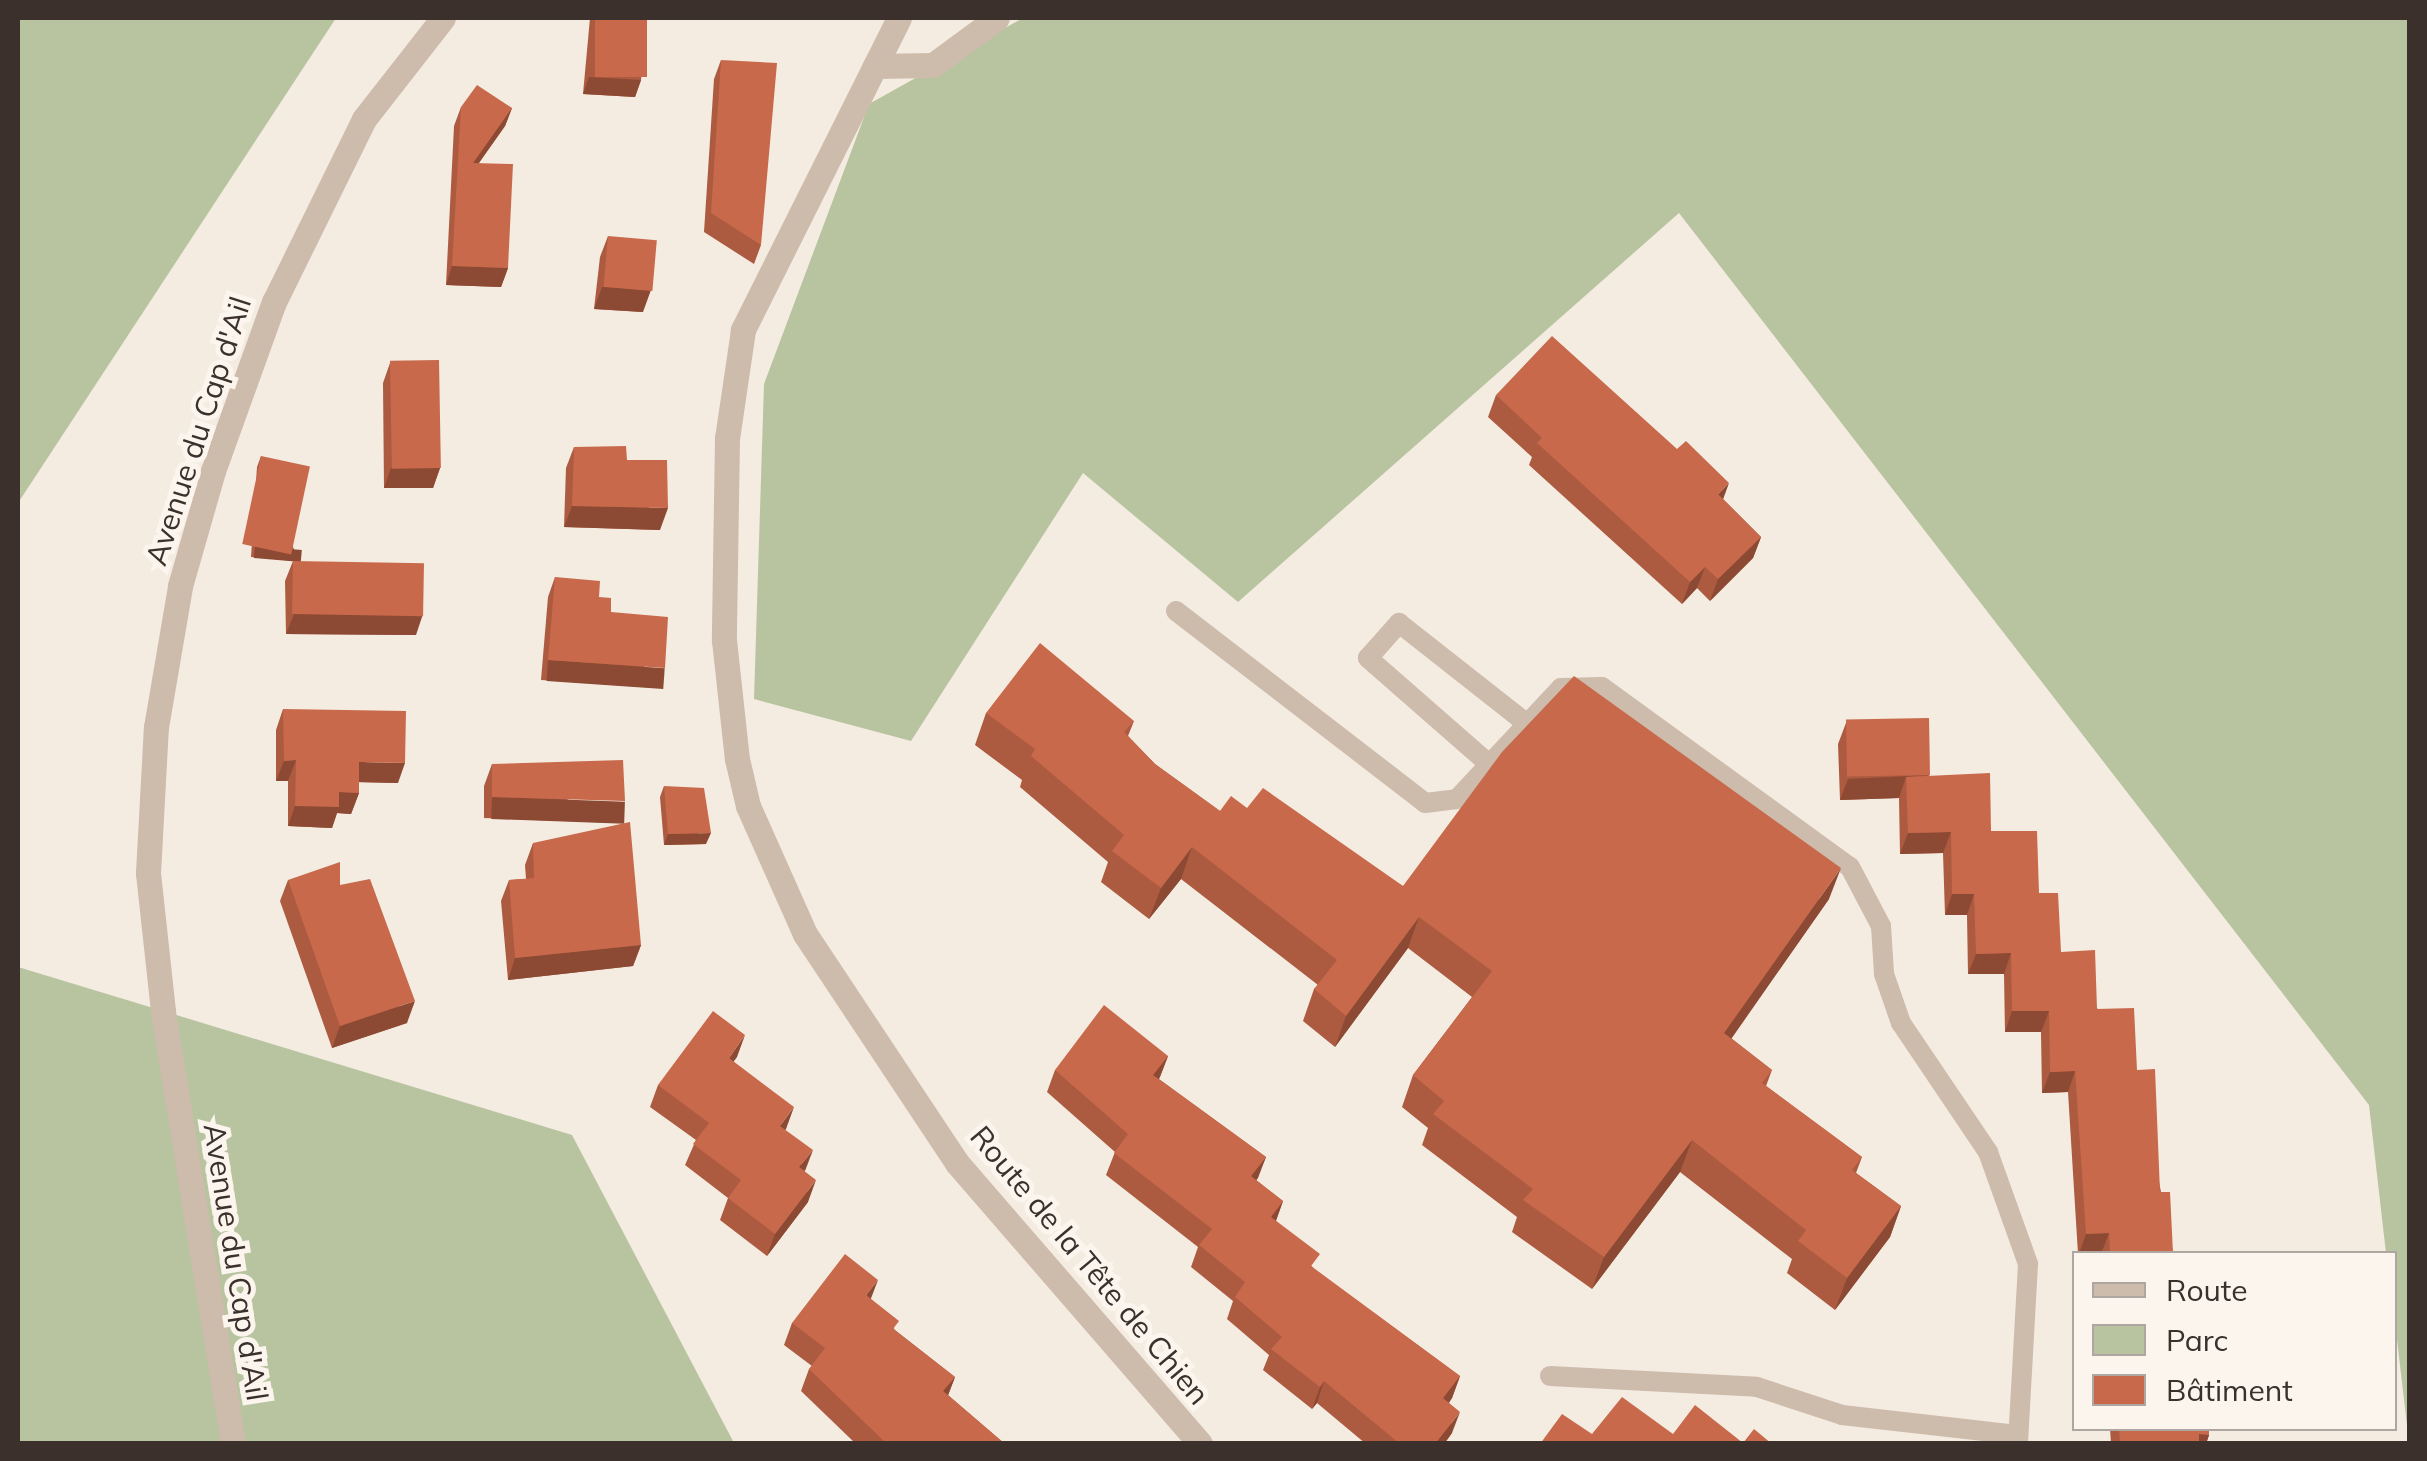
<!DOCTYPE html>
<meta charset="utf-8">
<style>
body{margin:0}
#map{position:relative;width:2427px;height:1461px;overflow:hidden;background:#f4ebe1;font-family:Mulish,sans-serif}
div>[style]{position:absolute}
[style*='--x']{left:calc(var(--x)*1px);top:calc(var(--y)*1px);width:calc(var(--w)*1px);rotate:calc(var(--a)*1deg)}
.green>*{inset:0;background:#b8c4a0}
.service>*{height:20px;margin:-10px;padding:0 10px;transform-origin:10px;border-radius:10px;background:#cdbbac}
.minor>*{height:25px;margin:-12.5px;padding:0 12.5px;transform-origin:12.5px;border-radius:12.5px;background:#cdbbac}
.tertiary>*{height:25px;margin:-12.5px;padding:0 12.5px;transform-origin:12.5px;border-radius:12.5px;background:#cdbbac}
.wall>*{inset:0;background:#ac5a40}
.shaded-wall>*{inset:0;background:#8c4a34;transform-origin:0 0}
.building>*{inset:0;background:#c8694b;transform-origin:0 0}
span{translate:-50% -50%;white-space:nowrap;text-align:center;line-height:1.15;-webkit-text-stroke:10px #fbf5ee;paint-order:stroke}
.street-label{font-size:30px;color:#3b302b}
.frame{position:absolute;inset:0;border:20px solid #3b302b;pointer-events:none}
.legend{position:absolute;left:2072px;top:1251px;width:325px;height:180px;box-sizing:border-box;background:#fbf5ee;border:2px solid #aea6a0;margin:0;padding:12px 18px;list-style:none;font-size:30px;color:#3b302b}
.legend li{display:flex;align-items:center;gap:20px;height:50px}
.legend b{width:50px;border:2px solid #aea6a0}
</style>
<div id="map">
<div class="green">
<div style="clip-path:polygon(18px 18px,336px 18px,18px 503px)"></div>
<div style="clip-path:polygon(1023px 18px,2409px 18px,2409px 1443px,2395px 1322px,2394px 1254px,2386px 1253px,2369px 1105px,1679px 213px,1238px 602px,1083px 473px,911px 741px,754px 699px,764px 384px,869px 104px)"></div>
<div style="clip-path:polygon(18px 967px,572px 1135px,734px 1443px,18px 1443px)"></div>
</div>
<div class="service">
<div style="--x:1176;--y:611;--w:314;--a:37.6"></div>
<div style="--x:1425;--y:803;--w:32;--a:-7"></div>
<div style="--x:1457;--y:799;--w:152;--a:-46.9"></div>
<div style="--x:1561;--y:688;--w:41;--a:-1.4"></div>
<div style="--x:1602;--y:687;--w:306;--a:36"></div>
<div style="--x:1850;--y:867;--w:67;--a:62.3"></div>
<div style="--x:1881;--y:926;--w:48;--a:86.4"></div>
<div style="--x:1884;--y:974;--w:52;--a:70.9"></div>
<div style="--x:1901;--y:1023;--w:156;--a:56"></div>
<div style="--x:1988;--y:1152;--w:119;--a:70.3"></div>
<div style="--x:2028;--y:1264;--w:180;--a:93.2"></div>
<div style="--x:1489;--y:764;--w:161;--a:-138.8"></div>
<div style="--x:1368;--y:658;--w:47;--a:-48.5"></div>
<div style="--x:1399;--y:623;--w:160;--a:38.2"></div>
<div style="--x:1550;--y:1376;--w:207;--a:3"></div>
<div style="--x:1757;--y:1387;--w:89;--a:18.2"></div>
<div style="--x:1842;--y:1415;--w:176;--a:6.5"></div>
</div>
<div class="minor">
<div style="--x:899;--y:18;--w:349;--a:116.6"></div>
<div style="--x:743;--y:330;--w:109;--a:98.4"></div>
<div style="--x:727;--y:438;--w:202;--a:90.9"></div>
<div style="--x:724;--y:640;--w:120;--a:83.8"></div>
<div style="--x:737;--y:759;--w:48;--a:76.8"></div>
<div style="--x:748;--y:806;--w:140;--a:66"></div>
<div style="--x:805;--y:934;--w:275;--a:56.4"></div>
<div style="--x:957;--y:1163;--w:371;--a:49.1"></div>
<div style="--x:875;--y:66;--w:58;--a:-1"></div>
<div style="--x:933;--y:65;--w:79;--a:-36.3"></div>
</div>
<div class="tertiary">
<div style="--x:233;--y:1444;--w:439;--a:-99.2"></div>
<div style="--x:163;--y:1011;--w:139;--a:-96.2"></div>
<div style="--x:148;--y:873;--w:146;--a:-86.9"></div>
<div style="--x:156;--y:727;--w:143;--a:-80.3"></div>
<div style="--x:180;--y:586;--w:120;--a:-74"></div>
<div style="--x:213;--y:471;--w:180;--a:-70.2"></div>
<div style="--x:274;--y:302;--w:204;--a:-63.8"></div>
<div style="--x:364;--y:119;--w:128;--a:-52"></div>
</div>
<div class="wall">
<div style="clip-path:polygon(590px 18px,647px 18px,641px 80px,635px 97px,583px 94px)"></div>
<div style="clip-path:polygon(721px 60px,761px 245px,754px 264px,704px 232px,714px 79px)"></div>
<div style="clip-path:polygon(461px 107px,512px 108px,505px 126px,479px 163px,508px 268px,501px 287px,446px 285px,454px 126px)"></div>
<div style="clip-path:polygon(608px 236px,643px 312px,594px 309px,600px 257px)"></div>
<div style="clip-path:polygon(390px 363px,440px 468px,433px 488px,384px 488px,383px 383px)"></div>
<div style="clip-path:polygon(1496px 395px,1723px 499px,1761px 537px,1753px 558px,1710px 601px,1697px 588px,1682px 604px,1529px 465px,1532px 457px,1488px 417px)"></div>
<div style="clip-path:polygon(574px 447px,627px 460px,660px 530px,564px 527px,566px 468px)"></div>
<div style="clip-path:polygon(261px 456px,298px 561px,416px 635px,286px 634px,285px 581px,293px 561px,295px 561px,251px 557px,257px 467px)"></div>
<div style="clip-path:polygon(555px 577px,599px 597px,611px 612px,658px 688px,541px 680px,548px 597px)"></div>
<div style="clip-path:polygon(283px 709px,398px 783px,359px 782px,359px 793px,351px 814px,337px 813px,332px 828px,288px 826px,288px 781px,276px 781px,276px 730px)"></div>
<div style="clip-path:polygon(986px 713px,1134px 721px,1128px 736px,1155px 764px,1220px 811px,1247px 808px,1403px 886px,1829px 899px,1731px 1038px,1772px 1070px,1766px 1086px,1862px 1157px,1856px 1173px,1901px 1206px,1890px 1237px,1835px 1310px,1787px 1273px,1792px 1259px,1680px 1172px,1592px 1289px,1512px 1232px,1517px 1217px,1422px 1145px,1428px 1128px,1402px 1107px,1413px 1075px,1472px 997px,1408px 948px,1335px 1047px,1303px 1021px,1314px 989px,1318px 985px,1181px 879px,1149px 919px,1101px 882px,1108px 862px,1020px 787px,1022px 780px,975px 745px)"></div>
<div style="clip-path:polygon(1846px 723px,1930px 776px,1991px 831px,2039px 893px,2061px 952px,2137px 1070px,2173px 1253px,2194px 1254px,2078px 1254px,2068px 1092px,2042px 1093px,2041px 1032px,2005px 1032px,2004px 974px,1968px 974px,1967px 915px,1945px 915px,1943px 853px,1900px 854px,1899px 798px,1840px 800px,1838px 744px)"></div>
<div style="clip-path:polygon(492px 764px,618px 823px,484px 818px,484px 786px)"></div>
<div style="clip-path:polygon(664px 786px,706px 844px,664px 845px,660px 797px)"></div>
<div style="clip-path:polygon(533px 843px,641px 945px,633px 966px,508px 980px,501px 901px,509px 880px,526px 879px,525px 865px)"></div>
<div style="clip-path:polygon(288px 880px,340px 885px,407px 1023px,332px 1048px,280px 901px)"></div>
<div style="clip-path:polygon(1168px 1056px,1159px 1079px,1266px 1157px,1256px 1180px,1283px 1201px,1276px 1221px,1314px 1269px,1460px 1376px,1452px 1398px,1449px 1403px,1452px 1433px,1444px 1444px,1366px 1444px,1317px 1403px,1312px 1409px,1263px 1370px,1269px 1355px,1227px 1319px,1233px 1301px,1191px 1267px,1198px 1247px,1106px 1175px,1115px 1152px,1047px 1092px,1055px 1070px)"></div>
<div style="clip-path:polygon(737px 1057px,733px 1061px,785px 1130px,805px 1172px,808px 1202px,767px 1256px,720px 1220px,728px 1198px,685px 1165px,696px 1140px,650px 1107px,658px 1085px)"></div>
<div style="clip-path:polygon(871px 1299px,895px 1330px,955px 1377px,948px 1395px,1005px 1444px,856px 1444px,801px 1391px,809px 1369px,812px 1366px,784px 1345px,792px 1323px)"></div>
<div style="clip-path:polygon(2110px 1428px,2209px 1428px,2209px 1435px,2206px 1444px,2111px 1444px)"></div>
</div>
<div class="shaded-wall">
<div style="clip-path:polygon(589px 77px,641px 80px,635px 97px,583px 94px)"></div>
<div style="clip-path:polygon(512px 108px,505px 126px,466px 181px,473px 163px)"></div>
<div style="clip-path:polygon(452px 266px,508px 268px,501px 287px,446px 285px)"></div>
<div style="clip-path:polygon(602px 287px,651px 290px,643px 312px,594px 309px)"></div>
<div style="clip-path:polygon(391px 468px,440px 468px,433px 488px,384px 488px)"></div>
<div style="clip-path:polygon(1729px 483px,1721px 505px,1718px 494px)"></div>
<div style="clip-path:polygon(572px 506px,668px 508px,660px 530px,564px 527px)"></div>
<div style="clip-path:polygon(1761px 537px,1753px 558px,1710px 601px,1718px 579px)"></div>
<div style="left:255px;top:546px;width:47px;height:12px;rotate:5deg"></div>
<div style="clip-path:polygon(1705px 567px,1697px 588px,1682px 604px,1690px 582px)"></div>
<div style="clip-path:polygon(294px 614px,423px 614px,416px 635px,286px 634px)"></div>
<div style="left:548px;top:660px;width:117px;height:21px;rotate:4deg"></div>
<div style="clip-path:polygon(296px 760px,288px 781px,276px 781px,284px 761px)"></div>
<div style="clip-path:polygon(359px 762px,405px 763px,398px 783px,352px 782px)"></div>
<div style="clip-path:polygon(1930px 775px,1906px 777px,1899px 798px,1840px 800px,1848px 779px)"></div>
<div style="clip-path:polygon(339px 792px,359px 793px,351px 814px,337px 813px,332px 828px,288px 826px,295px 806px)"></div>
<div style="left:492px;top:797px;width:133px;height:22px;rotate:2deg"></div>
<div style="clip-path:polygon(1951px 832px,1943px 853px,1900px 854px,1908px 833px)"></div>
<div style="clip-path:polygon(711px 833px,706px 844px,664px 845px,668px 834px)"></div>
<div style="clip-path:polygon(1192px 847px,1181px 879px,1149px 919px,1161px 888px)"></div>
<div style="clip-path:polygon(1841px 868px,1829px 899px,1713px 1065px,1724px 1033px)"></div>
<div style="clip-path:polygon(1952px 894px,1974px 894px,1967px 915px,1945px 915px)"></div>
<div style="clip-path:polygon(1419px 917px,1408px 948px,1335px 1047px,1346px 1016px)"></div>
<div style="clip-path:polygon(641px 945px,633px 966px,508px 980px,515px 958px)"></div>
<div style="clip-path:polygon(2011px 953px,2004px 974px,1968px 974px,1976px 954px)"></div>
<div style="clip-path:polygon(415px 1001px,407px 1023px,332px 1048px,340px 1026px)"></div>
<div style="clip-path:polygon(2012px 1011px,2049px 1011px,2041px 1032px,2005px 1032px)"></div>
<div style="clip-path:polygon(745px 1035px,737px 1057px,721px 1079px,729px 1058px)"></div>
<div style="clip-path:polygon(1168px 1056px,1160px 1077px,1145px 1096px,1153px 1075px)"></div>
<div style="clip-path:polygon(2075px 1071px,2068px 1092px,2042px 1093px,2050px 1072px)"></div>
<div style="clip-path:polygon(794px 1107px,786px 1129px,772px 1148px,780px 1126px)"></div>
<div style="clip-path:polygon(1692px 1140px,1680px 1172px,1592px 1289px,1604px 1257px)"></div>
<div style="clip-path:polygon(813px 1150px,805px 1171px,799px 1167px)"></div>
<div style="clip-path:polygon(1266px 1157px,1258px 1178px,1243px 1198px,1251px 1176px)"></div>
<div style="clip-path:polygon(816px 1180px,808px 1202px,767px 1256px,775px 1234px)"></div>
<div style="clip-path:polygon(1283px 1201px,1275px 1223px,1271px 1217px)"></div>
<div style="clip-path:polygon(1901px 1206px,1890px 1237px,1835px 1310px,1847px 1278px)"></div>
<div style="clip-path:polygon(2109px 1233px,2101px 1254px,2079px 1254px,2086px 1234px)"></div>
<div style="clip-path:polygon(878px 1280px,870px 1301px,866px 1295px)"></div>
<div style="clip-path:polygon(1460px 1376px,1452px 1398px,1435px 1420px,1443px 1398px)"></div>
<div style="clip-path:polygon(955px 1377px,947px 1398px,943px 1391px)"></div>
<div style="clip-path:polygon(1324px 1381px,1317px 1403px,1312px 1409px,1320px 1387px)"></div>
<div style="clip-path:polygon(1460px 1412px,1452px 1433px,1444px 1444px,1435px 1444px)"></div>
<div style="clip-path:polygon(2199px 1434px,2209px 1435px,2206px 1444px,2196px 1444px)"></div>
</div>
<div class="building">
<div style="left:595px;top:18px;width:52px;height:59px"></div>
<div style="clip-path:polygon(721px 60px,777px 63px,761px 245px,711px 213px)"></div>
<div style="clip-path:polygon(477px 85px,512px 108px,473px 163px,513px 164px,508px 268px,452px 266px,461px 107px)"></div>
<div style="left:608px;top:236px;width:49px;height:51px;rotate:5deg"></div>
<div style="clip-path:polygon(1552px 336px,1677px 449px,1686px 441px,1729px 483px,1718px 494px,1761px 537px,1718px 579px,1705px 567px,1690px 582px,1537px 443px,1542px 438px,1496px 395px)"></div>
<div style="left:439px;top:360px;width:108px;height:49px;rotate:89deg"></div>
<div style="clip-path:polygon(626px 446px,627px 460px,667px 460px,668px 508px,572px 506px,574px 447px)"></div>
<div style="left:261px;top:456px;width:50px;height:90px;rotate:12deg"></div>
<div style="left:293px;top:561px;width:131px;height:53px;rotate:1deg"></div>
<div style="clip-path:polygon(555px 577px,600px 581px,599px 597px,611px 598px,611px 612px,668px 617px,665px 668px,548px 660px)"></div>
<div style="clip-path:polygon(1040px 643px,1134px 721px,1124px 732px,1155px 764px,1220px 811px,1231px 796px,1247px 808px,1263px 788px,1403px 886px,1502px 752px,1574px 676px,1841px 868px,1724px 1033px,1772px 1070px,1762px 1083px,1862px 1157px,1852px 1170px,1901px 1206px,1847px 1278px,1798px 1241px,1806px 1230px,1692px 1140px,1604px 1257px,1523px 1200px,1533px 1189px,1433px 1114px,1444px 1101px,1413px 1075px,1492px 971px,1419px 917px,1346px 1016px,1314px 989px,1337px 960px,1192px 847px,1161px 888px,1112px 851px,1124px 835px,1031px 756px,1035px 749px,986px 713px)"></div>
<div style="clip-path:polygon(283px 709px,406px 711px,405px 763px,359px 762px,359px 793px,339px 792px,339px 807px,295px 806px,296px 760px,284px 761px)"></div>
<div style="left:1929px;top:718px;width:57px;height:83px;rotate:89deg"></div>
<div style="clip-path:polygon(623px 760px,625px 801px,492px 797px,492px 764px)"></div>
<div style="clip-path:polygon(1990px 773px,1991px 831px,2037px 831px,2039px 893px,2058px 893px,2061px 952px,2095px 950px,2097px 1009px,2134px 1008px,2137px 1070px,2155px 1069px,2160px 1192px,2170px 1192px,2173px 1253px,2194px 1254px,2110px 1254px,2109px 1233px,2086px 1234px,2075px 1071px,2050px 1072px,2049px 1011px,2012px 1011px,2011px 953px,1976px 954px,1974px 894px,1952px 894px,1951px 832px,1908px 833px,1906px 777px)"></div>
<div style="clip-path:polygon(664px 786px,704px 788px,711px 833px,668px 834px)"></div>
<div style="clip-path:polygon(630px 822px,641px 945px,515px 958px,509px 880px,534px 878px,533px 843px)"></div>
<div style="clip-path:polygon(340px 862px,340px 885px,370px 879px,415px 1001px,340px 1026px,288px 880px)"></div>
<div style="clip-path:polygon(1104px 1005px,1168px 1056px,1153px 1075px,1266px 1157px,1251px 1176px,1283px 1201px,1271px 1217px,1320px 1254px,1311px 1266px,1460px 1376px,1443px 1398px,1460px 1412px,1435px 1444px,1400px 1444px,1324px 1381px,1320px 1387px,1271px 1349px,1282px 1337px,1235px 1297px,1245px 1282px,1199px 1245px,1212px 1229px,1114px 1153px,1128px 1134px,1055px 1070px)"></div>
<div style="clip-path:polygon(713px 1011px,745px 1035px,729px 1058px,794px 1107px,780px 1126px,813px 1150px,799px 1167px,816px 1180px,775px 1234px,728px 1198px,741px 1180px,693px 1144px,709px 1123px,658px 1085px)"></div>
<div style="clip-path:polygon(845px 1254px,878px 1280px,866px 1295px,899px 1321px,893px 1329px,955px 1377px,943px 1391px,1005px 1444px,887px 1444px,809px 1369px,825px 1348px,792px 1323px)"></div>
<div style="clip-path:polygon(1622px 1397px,1673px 1434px,1695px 1405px,1743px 1443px,1754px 1429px,1772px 1444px,1666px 1444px,1667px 1442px,1665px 1444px,1540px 1444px,1562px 1414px,1592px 1434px)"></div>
<div style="clip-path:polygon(2119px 1428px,2209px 1428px,2209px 1435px,2199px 1434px,2199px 1444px,2120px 1444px)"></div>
</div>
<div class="street-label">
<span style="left:198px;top:431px;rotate:-72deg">Avenue du Cap d'Ail</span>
<span style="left:236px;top:1262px;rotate:81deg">Avenue du Cap d'Ail</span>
<span style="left:1090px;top:1265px;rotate:50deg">Route de la Tête de Chien</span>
</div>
<div class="frame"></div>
<ul class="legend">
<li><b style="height:12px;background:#cdbbac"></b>Route</li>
<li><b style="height:28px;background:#b8c4a0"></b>Parc</li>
<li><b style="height:28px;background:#c8694b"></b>Bâtiment</li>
</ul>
</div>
